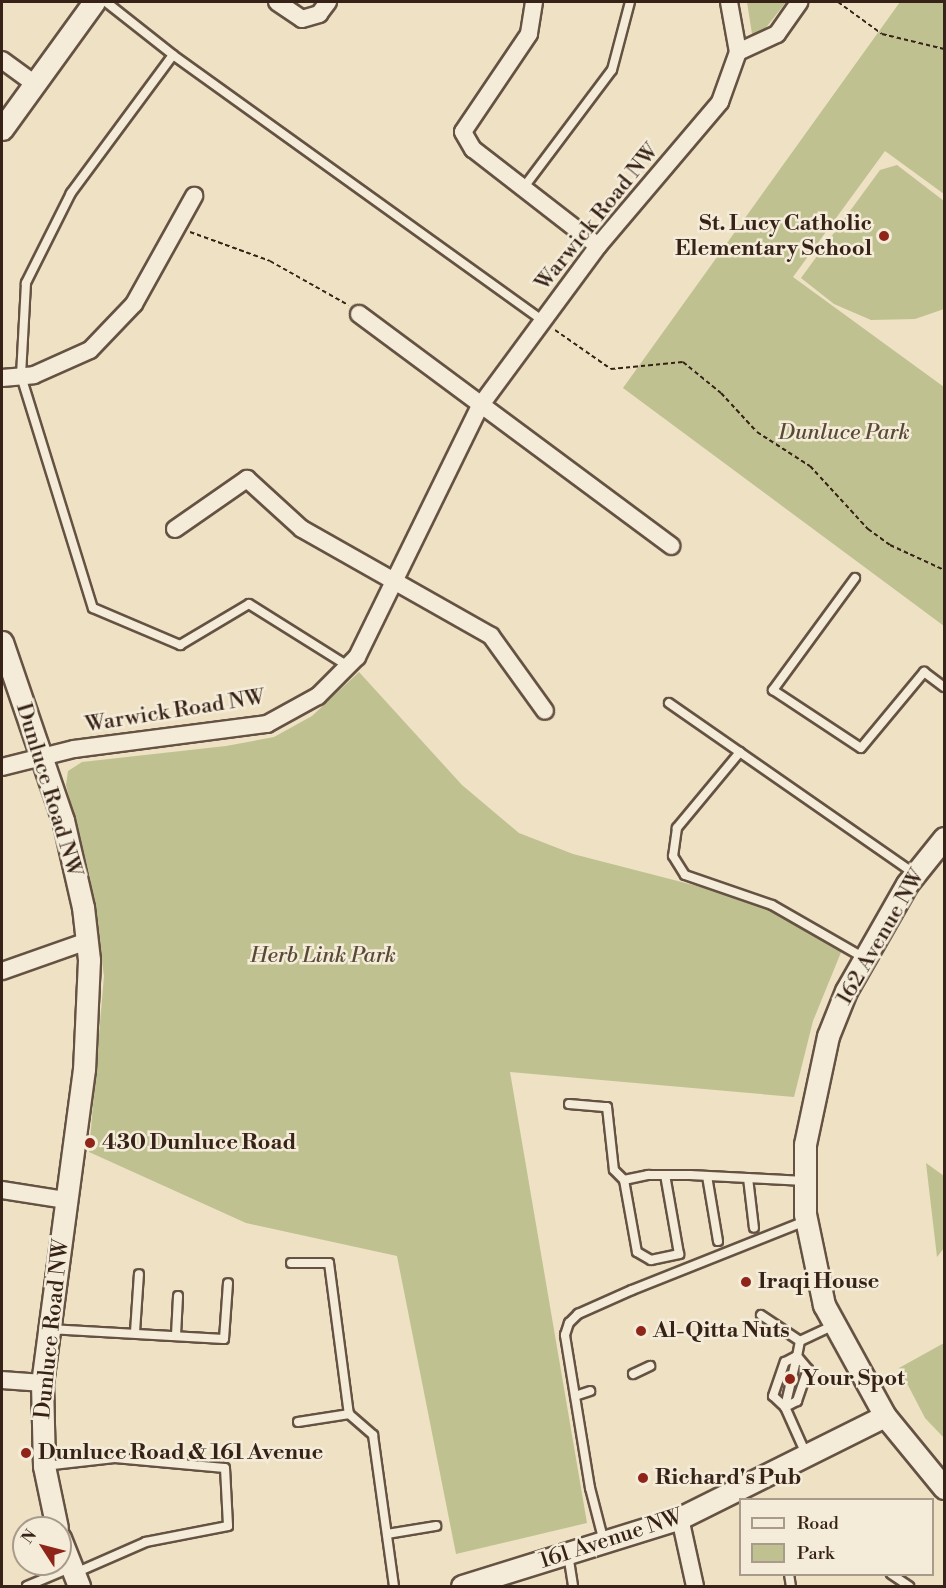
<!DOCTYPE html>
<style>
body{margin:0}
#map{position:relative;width:946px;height:1588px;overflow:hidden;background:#eee1c4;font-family:"Libre Bodoni",serif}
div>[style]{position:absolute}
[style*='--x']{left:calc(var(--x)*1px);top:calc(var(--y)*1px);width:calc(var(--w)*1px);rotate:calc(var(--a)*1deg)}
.green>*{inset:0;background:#bfc190}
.path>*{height:2px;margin-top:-1px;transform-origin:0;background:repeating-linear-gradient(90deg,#372218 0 4.5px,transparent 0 7.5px)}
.roads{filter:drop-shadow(2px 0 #655243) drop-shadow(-2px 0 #655243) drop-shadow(0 2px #655243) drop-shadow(0 -2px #655243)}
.service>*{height:8px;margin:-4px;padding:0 4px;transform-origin:4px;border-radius:4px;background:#f4ecd9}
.minor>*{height:16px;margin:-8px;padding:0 8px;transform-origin:8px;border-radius:8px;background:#f4ecd9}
.tertiary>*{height:21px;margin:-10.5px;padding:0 10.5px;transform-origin:10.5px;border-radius:10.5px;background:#f4ecd9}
.dots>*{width:16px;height:16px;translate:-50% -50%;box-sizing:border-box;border:3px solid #f4ecd9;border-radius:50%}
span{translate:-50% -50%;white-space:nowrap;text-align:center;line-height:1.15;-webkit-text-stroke:5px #f4ecd9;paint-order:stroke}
.street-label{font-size:22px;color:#372218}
.poi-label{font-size:22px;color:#372218;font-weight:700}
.right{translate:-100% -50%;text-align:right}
.left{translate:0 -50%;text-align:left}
.park-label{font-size:22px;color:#594a36;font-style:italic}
.frame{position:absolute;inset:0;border:3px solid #372218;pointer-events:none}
.legend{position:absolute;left:739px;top:1498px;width:195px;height:78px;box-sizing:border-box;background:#f4ecd9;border:2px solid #a89b8c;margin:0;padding:8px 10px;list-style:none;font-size:18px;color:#372218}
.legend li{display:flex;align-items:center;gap:12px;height:30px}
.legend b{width:30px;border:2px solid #a89b8c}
.north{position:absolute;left:12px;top:1516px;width:60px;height:60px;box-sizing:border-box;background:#f4ecd9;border:2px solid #a89b8c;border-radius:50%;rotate:306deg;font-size:16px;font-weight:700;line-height:24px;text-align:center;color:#372218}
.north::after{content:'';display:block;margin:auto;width:21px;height:27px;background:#8f2418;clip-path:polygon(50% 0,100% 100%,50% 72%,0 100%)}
</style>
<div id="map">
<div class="green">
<div style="clip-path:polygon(747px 2px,786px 2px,761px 34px,752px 34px)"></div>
<div style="clip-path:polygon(900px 2px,944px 2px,944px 194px,885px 151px,793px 277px,944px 387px,944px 626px,623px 388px)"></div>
<div style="clip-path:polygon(897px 165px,944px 201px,944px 309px,915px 319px,871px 320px,834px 304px,801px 278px,880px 170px)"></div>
<div style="clip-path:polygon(359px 672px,462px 785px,519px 833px,573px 854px,767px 904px,844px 945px,813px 1021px,794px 1097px,510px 1072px,587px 1523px,456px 1554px,397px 1256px,246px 1223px,89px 1152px,104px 976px,90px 877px,66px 785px,68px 771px,82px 762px,226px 746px,274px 737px,312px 716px)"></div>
<div style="clip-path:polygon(926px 1163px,944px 1176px,944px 1248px,937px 1257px)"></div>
<div style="clip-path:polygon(944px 1343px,944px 1438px,925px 1418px,899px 1368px)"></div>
</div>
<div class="path">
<div style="--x:838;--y:2;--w:54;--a:36"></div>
<div style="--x:882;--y:34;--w:64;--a:13.6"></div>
<div style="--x:190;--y:232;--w:85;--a:19.9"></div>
<div style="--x:270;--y:261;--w:90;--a:29.4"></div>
<div style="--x:555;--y:330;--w:68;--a:34.9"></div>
<div style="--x:611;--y:369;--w:72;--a:-5.6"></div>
<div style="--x:683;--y:362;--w:49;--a:39.2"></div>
<div style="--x:721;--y:393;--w:53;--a:47.3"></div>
<div style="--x:757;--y:432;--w:63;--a:32.7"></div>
<div style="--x:810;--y:466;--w:86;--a:47.4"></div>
<div style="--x:868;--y:529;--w:27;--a:36"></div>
<div style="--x:890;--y:545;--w:60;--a:24.8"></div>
</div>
<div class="roads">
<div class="service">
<div style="--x:106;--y:2;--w:85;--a:38.3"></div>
<div style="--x:173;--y:55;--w:456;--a:35.7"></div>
<div style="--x:173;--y:55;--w:172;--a:126.5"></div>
<div style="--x:71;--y:193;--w:101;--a:116.6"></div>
<div style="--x:26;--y:283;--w:93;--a:93.1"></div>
<div style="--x:21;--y:376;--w:243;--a:72.8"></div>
<div style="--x:93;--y:608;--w:95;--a:23"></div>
<div style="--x:180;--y:645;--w:80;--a:-30.7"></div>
<div style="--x:249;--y:604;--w:117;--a:32.1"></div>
<div style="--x:524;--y:187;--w:146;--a:-53.1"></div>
<div style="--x:612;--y:70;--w:70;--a:-75.2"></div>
<div style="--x:855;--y:578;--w:139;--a:126.2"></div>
<div style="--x:773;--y:690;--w:105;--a:33.4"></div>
<div style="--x:861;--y:748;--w:99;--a:-50.3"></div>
<div style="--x:924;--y:672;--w:25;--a:37"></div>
<div style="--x:669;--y:703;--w:300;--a:34.8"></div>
<div style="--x:740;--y:752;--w:99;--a:129.7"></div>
<div style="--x:677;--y:828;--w:28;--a:98"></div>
<div style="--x:673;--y:856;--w:22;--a:58"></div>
<div style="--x:685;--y:875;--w:92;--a:19"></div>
<div style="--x:772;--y:905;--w:106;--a:29.9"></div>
<div style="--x:569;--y:1104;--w:38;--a:5"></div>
<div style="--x:607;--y:1107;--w:63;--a:83.7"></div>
<div style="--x:614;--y:1170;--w:14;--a:45"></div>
<div style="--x:624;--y:1180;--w:25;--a:-12"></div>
<div style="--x:648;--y:1175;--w:42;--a:0"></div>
<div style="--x:690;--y:1175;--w:115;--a:3"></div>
<div style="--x:707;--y:1176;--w:66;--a:80.4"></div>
<div style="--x:748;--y:1178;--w:50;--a:83.2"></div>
<div style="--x:624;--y:1180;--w:73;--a:79.8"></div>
<div style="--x:637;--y:1252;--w:16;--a:30"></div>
<div style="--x:651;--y:1260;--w:29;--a:-12"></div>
<div style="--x:679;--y:1254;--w:80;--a:-100"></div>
<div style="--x:291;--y:1263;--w:38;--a:0"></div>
<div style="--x:329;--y:1263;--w:152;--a:82.5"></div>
<div style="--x:349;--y:1414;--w:32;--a:41"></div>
<div style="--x:373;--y:1435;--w:152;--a:82.1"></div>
<div style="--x:761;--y:1315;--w:47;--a:33.7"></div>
<div style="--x:800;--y:1341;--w:38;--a:-25"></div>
<div style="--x:49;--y:1329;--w:175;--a:3.3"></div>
<div style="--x:224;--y:1339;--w:56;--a:-85.9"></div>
<div style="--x:135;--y:1332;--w:58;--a:-86.1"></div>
<div style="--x:176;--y:1335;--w:39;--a:-87"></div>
<div style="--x:800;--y:1341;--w:15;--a:101"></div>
<div style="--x:797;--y:1356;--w:17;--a:50"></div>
<div style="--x:808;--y:1369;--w:34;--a:109"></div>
<div style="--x:797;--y:1401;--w:13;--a:153"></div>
<div style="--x:785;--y:1407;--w:51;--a:65.9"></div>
<div style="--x:633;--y:1374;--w:19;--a:-25"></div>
<div style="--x:575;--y:1396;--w:16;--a:-18"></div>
<div style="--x:785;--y:1407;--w:16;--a:-137"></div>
<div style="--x:773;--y:1396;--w:36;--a:-71"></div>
<div style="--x:785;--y:1362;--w:13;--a:-27"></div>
<div style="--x:785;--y:1407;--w:52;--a:-76.8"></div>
<div style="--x:298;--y:1422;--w:52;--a:-8.9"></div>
<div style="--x:44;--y:1466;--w:71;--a:-6.4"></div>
<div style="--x:115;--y:1458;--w:110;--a:5.2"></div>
<div style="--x:225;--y:1468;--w:58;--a:87"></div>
<div style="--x:228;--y:1526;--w:84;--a:169"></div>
<div style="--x:146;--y:1542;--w:77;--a:156.4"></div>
<div style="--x:387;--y:1534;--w:50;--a:-9.3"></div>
<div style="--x:604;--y:1542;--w:56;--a:-104.5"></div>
<div style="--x:590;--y:1488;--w:155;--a:-99.3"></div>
<div style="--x:565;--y:1335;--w:13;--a:-72"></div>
<div style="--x:569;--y:1323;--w:13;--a:-45"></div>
<div style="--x:578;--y:1314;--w:59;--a:-24"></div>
<div style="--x:632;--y:1290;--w:186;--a:-21.7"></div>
<div style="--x:568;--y:1554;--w:32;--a:81"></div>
<div style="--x:789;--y:1574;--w:12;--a:81"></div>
<div style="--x:891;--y:1574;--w:22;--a:34"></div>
<div style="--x:27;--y:1586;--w:47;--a:-22.7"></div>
</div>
<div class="minor">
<div style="--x:277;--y:2;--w:30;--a:34"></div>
<div style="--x:302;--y:19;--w:18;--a:-16"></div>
<div style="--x:319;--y:14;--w:15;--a:-53"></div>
<div style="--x:534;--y:2;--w:32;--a:99"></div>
<div style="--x:529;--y:34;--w:118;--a:124"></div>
<div style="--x:463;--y:132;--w:20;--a:60"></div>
<div style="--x:473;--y:149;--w:158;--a:37.8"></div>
<div style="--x:738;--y:52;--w:43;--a:-24.8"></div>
<div style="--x:777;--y:34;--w:39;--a:-55"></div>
<div style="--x:2;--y:60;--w:39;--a:36"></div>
<div style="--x:359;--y:314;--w:389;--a:36.6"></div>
<div style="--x:2;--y:378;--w:32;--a:-5"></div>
<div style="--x:34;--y:375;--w:61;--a:-24.1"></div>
<div style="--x:90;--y:350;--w:64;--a:-46.3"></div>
<div style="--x:134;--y:304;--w:124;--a:-60.9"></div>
<div style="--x:175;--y:529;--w:88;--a:-34.8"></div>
<div style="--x:247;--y:479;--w:74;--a:42.3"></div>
<div style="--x:302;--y:529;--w:217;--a:29.5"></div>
<div style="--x:491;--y:636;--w:92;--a:54.2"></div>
<div style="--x:2;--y:767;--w:74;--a:-14"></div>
<div style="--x:74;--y:749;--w:195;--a:-7.4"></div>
<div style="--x:267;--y:724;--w:58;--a:-28.8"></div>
<div style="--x:318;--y:696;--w:55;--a:-45"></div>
<div style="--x:357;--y:657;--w:280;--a:-63.9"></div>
<div style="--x:480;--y:406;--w:199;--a:-53.6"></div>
<div style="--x:598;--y:246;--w:189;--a:-49.7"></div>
<div style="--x:720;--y:102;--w:53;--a:-70.2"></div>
<div style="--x:738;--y:52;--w:51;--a:-100.2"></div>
<div style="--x:2;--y:971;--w:90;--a:-19.4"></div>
<div style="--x:2;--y:1190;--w:65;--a:8.9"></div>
<div style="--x:2;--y:1380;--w:40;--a:4.3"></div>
<div style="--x:680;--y:1518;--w:70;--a:77.6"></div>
</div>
<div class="tertiary">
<div style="--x:2;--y:129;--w:157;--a:-54.1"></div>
<div style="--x:2;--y:642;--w:188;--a:71.1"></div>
<div style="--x:63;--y:820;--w:89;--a:77.1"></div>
<div style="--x:83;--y:907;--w:53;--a:83.5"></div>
<div style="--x:89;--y:960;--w:109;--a:92.6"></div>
<div style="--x:84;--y:1069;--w:317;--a:97.6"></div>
<div style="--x:42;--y:1383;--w:83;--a:88.6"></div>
<div style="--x:44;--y:1466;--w:63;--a:78.2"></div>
<div style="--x:944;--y:838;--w:59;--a:128.8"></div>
<div style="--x:907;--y:884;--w:123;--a:119.7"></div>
<div style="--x:846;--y:991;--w:48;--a:111.8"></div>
<div style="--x:828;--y:1036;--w:110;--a:102"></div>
<div style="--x:805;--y:1144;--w:70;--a:90"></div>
<div style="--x:805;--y:1214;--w:93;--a:78.2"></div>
<div style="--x:824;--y:1305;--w:127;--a:61.2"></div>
<div style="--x:885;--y:1416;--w:93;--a:50.7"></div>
<div style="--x:60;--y:1538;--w:52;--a:68.4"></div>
<div style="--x:462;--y:1586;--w:228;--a:-17.3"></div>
<div style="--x:680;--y:1518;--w:229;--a:-26.5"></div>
</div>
</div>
<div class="dots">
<div style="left:884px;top:236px;background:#8f2418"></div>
<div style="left:90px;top:1143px;background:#8f2418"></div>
<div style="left:746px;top:1282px;background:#8f2418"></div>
<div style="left:641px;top:1331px;background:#8f2418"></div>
<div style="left:790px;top:1379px;background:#8f2418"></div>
<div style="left:26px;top:1453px;background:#8f2418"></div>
<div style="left:643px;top:1478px;background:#8f2418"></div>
</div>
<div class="street-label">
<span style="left:597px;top:217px;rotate:-51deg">Warwick Road NW</span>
<span style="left:175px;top:711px;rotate:-9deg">Warwick Road NW</span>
<span style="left:49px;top:790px;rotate:73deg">Dunluce Road NW</span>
<span style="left:881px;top:937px;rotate:-60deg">162 Avenue NW</span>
<span style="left:52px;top:1329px;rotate:-84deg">Dunluce Road NW</span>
<span style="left:611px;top:1539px;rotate:-18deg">161 Avenue NW</span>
</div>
<div class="poi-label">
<span class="right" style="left:872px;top:236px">St. Lucy Catholic<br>Elementary School</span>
<span class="left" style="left:102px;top:1143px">430 Dunluce Road</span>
<span class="left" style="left:758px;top:1282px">Iraqi House</span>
<span class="left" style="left:653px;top:1331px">Al-Qitta Nuts</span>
<span class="left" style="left:802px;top:1379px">Your Spot</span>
<span class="left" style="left:38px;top:1453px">Dunluce Road &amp; 161 Avenue</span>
<span class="left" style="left:655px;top:1478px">Richard's Pub</span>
</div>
<div class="park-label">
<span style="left:844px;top:433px">Dunluce Park</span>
<span style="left:323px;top:956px">Herb Link Park</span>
</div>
<div class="frame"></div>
<ul class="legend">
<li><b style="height:8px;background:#f4ecd9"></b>Road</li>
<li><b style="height:16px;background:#bfc190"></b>Park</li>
</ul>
<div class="north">N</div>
</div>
